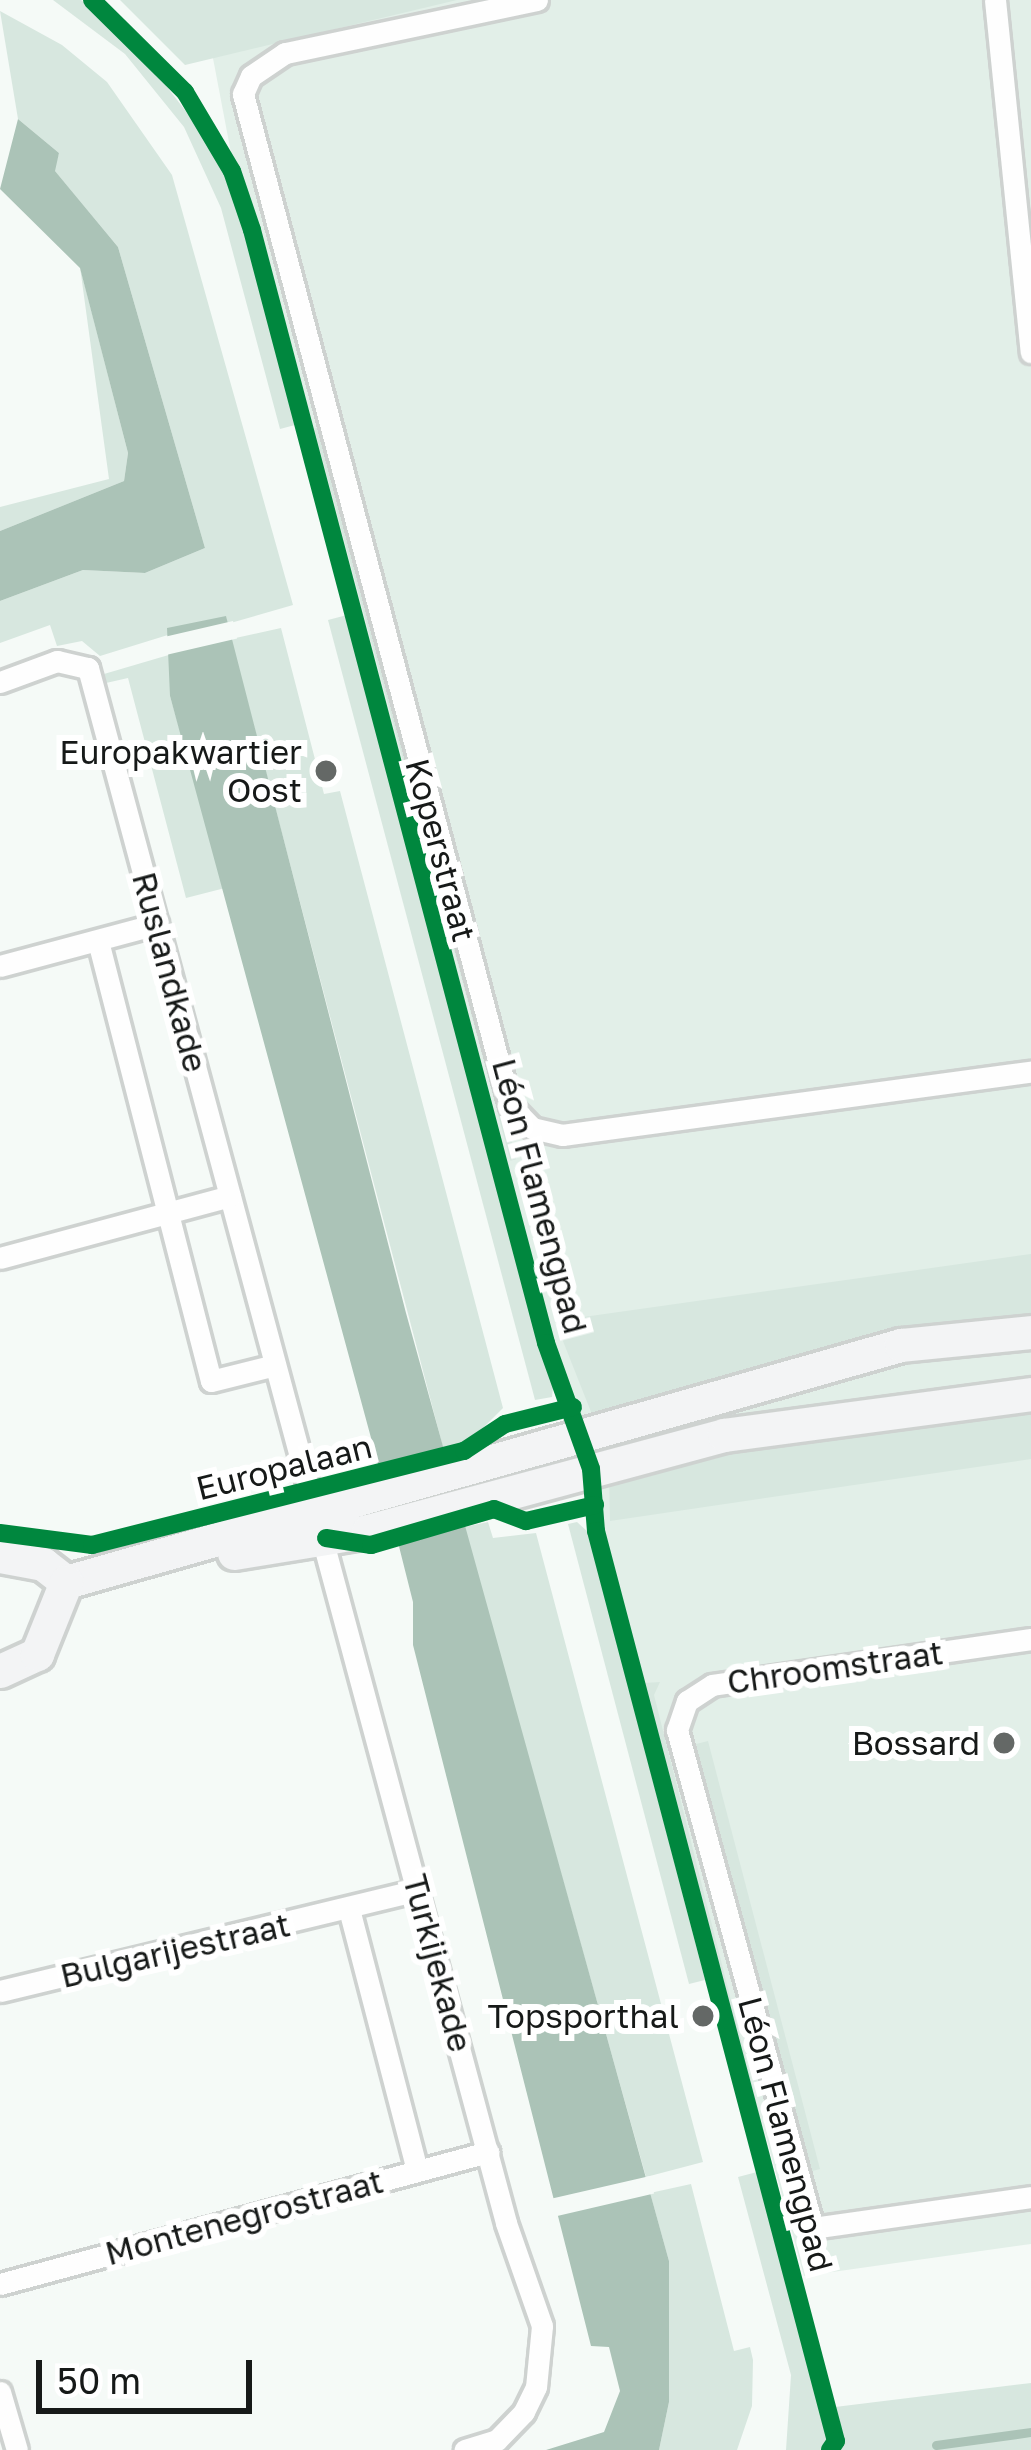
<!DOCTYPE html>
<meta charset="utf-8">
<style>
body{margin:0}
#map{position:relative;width:1031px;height:2450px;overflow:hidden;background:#f5faf7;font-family:"Golos Text",sans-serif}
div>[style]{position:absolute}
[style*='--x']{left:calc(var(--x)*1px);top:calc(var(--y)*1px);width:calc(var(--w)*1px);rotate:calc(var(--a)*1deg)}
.built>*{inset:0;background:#e2efe8}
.green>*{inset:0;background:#d7e7df;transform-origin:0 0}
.water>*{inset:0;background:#abc3b7}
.pier>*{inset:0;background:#f5faf7;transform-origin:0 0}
.stream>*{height:9px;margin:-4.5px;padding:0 4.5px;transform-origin:4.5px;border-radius:4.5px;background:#abc3b7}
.roads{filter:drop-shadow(3px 0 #ced2d0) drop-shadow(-3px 0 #ced2d0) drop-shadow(0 3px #ced2d0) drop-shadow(0 -3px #ced2d0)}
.street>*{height:21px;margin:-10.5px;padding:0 10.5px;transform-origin:10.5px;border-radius:10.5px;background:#fefefe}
.secondary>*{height:33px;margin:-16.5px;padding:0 16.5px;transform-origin:16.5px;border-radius:16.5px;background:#f3f4f5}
.cycleway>*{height:18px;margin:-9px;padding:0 9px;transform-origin:9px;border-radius:9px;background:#00873e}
.dots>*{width:33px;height:33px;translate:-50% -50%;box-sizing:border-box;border:6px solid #fff;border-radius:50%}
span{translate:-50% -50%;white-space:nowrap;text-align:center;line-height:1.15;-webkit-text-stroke:12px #fff;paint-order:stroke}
.poi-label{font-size:33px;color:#161918}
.right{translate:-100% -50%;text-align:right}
.street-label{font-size:33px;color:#161918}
.scale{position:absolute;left:36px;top:2360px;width:216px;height:54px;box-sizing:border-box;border:6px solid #161918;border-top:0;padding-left:15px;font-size:36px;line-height:42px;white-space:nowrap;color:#161918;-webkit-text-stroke:9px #fff;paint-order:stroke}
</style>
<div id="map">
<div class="built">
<div style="clip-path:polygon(426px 0,1031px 0,1031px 2244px,804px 2276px,247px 237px,212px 53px)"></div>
</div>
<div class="green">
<div style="clip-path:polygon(53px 0,81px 0,134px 44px,211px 144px,238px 205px,295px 425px,280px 429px,221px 208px,184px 127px,125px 54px)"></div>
<div style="clip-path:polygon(120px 0,457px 0,185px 65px)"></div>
<div style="clip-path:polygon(0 11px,62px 45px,107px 82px,172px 175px,293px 605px,227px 624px,226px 617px,100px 656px,82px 641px,57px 646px,50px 625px,0 643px,0 601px,83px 570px,145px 573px,205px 548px,118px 247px,54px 170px,59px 153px,18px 119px)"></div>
<div style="clip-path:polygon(80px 267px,128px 453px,124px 481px,0 531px,0 507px,109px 479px)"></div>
<div style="left:320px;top:427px;width:758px;height:6px;rotate:75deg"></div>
<div style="clip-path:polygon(347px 615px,554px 1378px,552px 1397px,535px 1400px,328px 620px)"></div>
<div style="clip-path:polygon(281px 628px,324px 794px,340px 791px,503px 1408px,470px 1441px,444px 1451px,231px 639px)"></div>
<div style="clip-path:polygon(172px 654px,170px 696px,225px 888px,186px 898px,128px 678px,106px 683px,104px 674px)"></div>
<div style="clip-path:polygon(1031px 1254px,1031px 1319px,597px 1427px,555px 1321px)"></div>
<div style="clip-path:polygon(1031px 1411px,1031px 1459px,610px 1521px,609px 1472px,690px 1451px)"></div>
<div style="clip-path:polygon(488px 1522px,493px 1538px,536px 1533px,703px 2162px,646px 2177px,464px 1527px)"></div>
<div style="clip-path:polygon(577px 1522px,588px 1532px,705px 1980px,689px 1984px,568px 1524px)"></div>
<div style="clip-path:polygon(660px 1682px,654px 1695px,793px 2246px,644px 1683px)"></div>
<div style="clip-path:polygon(708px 1741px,820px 2169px,809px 2172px,697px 1752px,696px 1744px)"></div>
<div style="clip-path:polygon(757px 2172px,827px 2439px,820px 2450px,786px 2450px,791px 2375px,738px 2177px)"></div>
<div style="clip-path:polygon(691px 2184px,734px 2351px,750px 2347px,753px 2360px,752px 2406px,737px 2450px,659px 2450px,669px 2402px,669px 2261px,650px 2193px)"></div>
<div style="clip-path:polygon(1031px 2383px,1031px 2450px,837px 2450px,844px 2440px,835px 2407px)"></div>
</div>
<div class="water">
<div style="clip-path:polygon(18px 119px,59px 153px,55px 171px,118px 247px,205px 548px,145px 573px,83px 570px,0 601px,0 531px,124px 481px,128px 453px,80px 268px,0 189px)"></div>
<div style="clip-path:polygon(226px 616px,406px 1313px,669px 2261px,669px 2402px,659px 2450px,546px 2450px,604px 2432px,620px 2391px,609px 2347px,591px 2346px,413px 1645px,413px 1602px,380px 1471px,170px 696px,167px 628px)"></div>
</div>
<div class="pier">
<div style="left:233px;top:621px;width:18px;height:73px;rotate:77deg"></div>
<div style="left:449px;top:1447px;width:34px;height:79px;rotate:75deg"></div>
<div style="left:650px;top:2176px;width:18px;height:106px;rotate:77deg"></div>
</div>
<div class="stream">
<div style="--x:936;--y:2445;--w:96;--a:-7.8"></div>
</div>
<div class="roads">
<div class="street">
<div style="--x:537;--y:0;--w:258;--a:168.1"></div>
<div style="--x:285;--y:53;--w:41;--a:145.9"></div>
<div style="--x:251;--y:76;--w:20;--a:114"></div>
<div style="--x:243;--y:94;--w:1046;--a:75.21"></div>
<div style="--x:510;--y:1105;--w:32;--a:46"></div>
<div style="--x:532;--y:1128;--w:31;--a:13"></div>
<div style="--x:562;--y:1135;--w:473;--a:-7.7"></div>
<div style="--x:995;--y:0;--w:354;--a:84.2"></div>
<div style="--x:0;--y:682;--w:61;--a:-20.2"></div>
<div style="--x:57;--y:661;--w:32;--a:13"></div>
<div style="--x:88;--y:668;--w:1610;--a:74.95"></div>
<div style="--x:506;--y:2223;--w:109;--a:70.7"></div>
<div style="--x:542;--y:2326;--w:61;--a:95.6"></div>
<div style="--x:536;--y:2387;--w:28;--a:116"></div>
<div style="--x:524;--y:2412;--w:39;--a:134"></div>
<div style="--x:497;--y:2440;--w:34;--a:163"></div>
<div style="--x:98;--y:941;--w:454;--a:75.6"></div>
<div style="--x:211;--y:1381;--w:66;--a:-14"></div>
<div style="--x:0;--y:966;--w:163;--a:-15"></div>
<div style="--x:0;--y:1258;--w:238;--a:-15.1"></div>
<div style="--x:1031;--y:1639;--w:322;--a:171.8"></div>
<div style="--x:712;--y:1685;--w:30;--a:147"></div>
<div style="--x:687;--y:1701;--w:31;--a:109"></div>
<div style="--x:677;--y:1730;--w:516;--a:74.73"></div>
<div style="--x:813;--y:2228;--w:220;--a:-8.1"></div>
<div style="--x:349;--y:1909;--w:270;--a:75.4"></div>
<div style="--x:0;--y:1991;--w:430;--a:-13.6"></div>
<div style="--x:0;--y:2284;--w:506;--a:-15.14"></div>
<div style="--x:0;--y:2392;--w:60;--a:73.7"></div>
</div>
<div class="secondary">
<div style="--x:234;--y:1553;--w:136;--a:-9.3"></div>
<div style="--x:368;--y:1531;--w:369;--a:-15.1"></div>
<div style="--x:724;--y:1435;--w:310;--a:-7.6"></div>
<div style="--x:0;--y:1556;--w:44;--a:10.5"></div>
<div style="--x:43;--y:1564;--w:29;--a:38"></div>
<div style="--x:66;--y:1582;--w:868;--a:-15.85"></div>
<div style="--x:901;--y:1345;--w:131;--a:-5.7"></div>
<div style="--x:0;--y:1671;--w:41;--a:-24.7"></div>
<div style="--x:37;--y:1654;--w:78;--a:-68.1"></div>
</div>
</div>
<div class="cycleway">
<div style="--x:92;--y:0;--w:131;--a:44.7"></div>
<div style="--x:185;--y:92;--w:92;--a:59.3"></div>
<div style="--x:232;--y:171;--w:62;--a:71.3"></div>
<div style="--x:252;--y:230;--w:1151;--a:75.2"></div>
<div style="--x:546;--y:1343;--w:134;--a:70.3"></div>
<div style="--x:591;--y:1469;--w:62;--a:85.4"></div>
<div style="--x:596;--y:1531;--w:941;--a:75.23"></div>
<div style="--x:836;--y:2441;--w:11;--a:124"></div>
<div style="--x:0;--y:1533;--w:93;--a:7.4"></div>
<div style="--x:92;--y:1545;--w:384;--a:-14.2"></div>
<div style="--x:464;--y:1451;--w:49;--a:-33.4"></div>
<div style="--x:505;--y:1424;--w:70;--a:-14"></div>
<div style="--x:326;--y:1538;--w:46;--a:8.8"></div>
<div style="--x:371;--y:1545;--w:128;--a:-16.3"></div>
<div style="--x:494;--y:1509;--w:34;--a:21"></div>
<div style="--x:526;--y:1521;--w:71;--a:-13.1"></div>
</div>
<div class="dots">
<div style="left:326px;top:771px;background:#646866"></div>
<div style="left:1004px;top:1743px;background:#646866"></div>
<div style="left:703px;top:2016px;background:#646866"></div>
</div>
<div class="poi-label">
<span class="right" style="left:302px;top:771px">Europakwartier<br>Oost</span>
<span class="right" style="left:980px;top:1743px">Bossard</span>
<span class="right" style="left:679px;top:2016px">Topsporthal</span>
</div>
<div class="street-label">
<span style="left:441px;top:850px;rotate:75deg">Koperstraat</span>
<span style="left:170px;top:972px;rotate:75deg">Ruslandkade</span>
<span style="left:540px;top:1196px;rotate:75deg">Léon Flamengpad</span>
<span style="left:284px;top:1467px;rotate:-14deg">Europalaan</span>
<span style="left:835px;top:1667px;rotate:-8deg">Chroomstraat</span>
<span style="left:175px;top:1950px;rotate:-13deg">Bulgarijestraat</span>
<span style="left:438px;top:1963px;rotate:75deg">Turkijekade</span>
<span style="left:786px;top:2134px;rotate:75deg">Léon Flamengpad</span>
<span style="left:244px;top:2217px;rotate:-15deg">Montenegrostraat</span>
</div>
<div class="scale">50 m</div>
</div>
